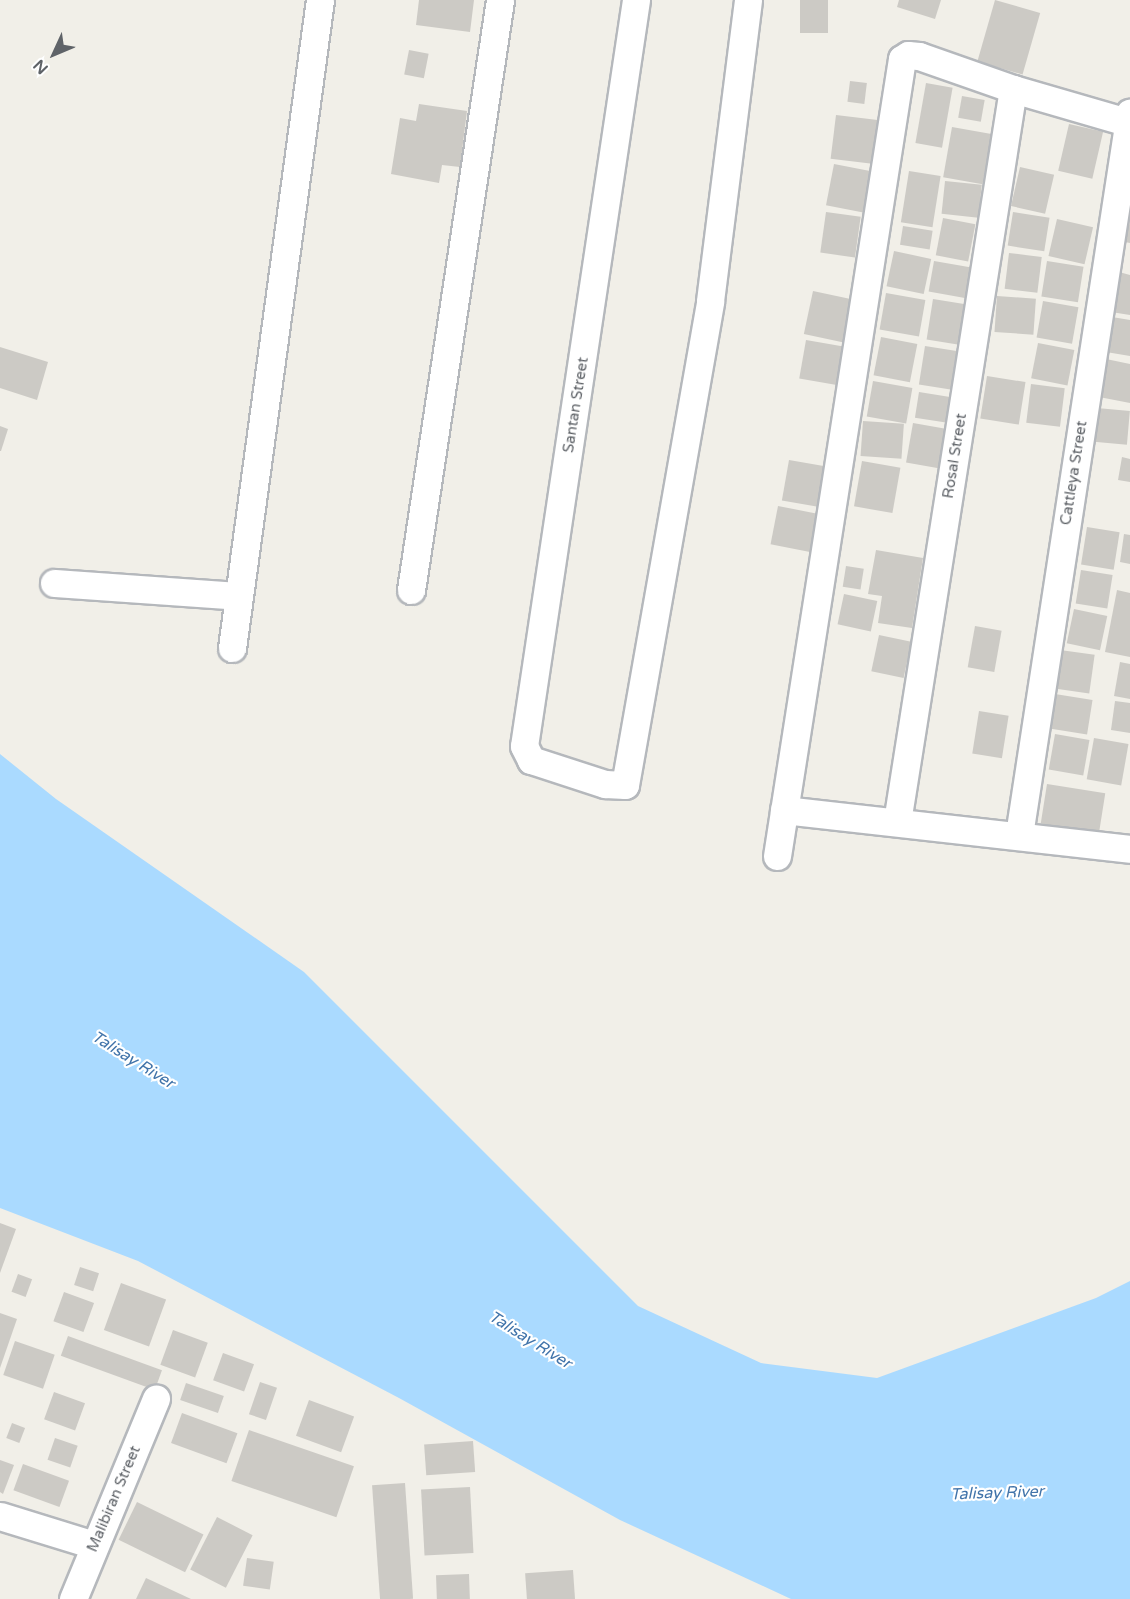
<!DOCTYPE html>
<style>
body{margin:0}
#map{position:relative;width:1130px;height:1599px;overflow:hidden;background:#f1efe8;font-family:"Varela Round",sans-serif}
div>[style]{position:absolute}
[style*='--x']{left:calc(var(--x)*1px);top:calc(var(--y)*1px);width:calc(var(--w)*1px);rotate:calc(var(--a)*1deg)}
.water>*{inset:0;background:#aadaff}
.building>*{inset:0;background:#cccac5;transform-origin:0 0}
.roads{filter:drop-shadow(2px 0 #b5b8bc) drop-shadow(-2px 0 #b5b8bc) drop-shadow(0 2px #b5b8bc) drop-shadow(0 -2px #b5b8bc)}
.street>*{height:27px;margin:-13.5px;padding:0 13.5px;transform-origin:13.5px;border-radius:13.5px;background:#fff}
span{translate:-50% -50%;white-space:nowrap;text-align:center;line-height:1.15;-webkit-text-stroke:4.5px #fff;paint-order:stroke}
.street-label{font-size:15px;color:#5f6368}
.water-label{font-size:16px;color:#4174aa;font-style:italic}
.north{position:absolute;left:24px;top:24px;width:60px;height:60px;-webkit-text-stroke:4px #fff;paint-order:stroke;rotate:226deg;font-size:16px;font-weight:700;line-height:24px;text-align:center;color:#5f6368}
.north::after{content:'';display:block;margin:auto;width:21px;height:27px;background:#5f6368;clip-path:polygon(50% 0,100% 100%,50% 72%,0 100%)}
</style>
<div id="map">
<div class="water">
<div style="clip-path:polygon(0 754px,56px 799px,304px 972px,638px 1306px,761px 1363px,877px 1378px,1096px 1298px,1130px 1281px,1130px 1599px,791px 1599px,620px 1520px,399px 1398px,138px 1261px,0 1208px)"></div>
</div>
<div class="building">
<div style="clip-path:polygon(419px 0,474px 0,470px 32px,416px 25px)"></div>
<div style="left:800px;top:0;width:28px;height:33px"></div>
<div style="clip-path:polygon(899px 0,941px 0,935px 19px,897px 7px)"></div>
<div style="left:995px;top:0;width:47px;height:64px;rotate:16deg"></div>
<div style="left:409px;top:50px;width:20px;height:25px;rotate:11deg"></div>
<div style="left:850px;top:81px;width:17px;height:21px;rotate:7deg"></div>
<div style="left:926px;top:83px;width:27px;height:61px;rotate:10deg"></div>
<div style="left:962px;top:96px;width:23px;height:22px;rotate:10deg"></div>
<div style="clip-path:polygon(419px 104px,467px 111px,460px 167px,442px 165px,439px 183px,391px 174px,400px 118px,416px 121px)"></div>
<div style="left:836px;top:115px;width:42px;height:44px;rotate:7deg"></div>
<div style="left:1069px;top:124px;width:35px;height:48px;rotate:13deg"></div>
<div style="left:952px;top:127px;width:40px;height:51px;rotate:10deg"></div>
<div style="left:834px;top:164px;width:38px;height:42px;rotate:11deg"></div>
<div style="left:1020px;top:167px;width:35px;height:40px;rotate:13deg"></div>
<div style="left:909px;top:171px;width:32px;height:52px;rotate:9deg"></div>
<div style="left:945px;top:181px;width:37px;height:33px;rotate:6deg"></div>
<div style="left:826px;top:212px;width:35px;height:41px;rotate:8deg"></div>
<div style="left:1013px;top:212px;width:37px;height:34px;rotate:9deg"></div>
<div style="left:943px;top:218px;width:33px;height:38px;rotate:11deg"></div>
<div style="left:1057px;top:219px;width:37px;height:38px;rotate:13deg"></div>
<div style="clip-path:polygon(1130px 221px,1130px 243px,1125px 242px)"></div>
<div style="left:903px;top:226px;width:30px;height:19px;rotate:9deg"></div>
<div style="left:894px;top:251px;width:38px;height:36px;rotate:12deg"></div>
<div style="left:1009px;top:253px;width:33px;height:36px;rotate:7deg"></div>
<div style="left:934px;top:261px;width:41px;height:31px;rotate:10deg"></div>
<div style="left:1047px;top:261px;width:37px;height:36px;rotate:9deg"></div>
<div style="clip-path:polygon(1119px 272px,1130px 275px,1130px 315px,1111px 312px)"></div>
<div style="left:813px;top:291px;width:42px;height:44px;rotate:12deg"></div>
<div style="left:886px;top:293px;width:40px;height:37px;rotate:10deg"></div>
<div style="left:997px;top:296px;width:39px;height:36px;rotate:4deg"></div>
<div style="left:933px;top:299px;width:33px;height:41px;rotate:9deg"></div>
<div style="left:1043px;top:301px;width:36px;height:37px;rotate:10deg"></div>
<div style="clip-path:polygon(1112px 317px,1130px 320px,1130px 356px,1106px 352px)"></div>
<div style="left:881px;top:337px;width:37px;height:39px;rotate:11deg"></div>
<div style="left:806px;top:340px;width:41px;height:39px;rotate:10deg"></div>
<div style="left:1038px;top:343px;width:37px;height:36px;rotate:11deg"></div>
<div style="left:925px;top:346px;width:32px;height:39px;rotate:9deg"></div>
<div style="clip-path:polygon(0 347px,48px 362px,37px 400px,0 388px)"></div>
<div style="clip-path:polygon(1106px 359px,1130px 364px,1130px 403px,1099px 397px)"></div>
<div style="left:987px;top:376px;width:39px;height:43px;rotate:9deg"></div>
<div style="left:873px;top:381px;width:40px;height:36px;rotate:10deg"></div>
<div style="left:1031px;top:384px;width:34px;height:39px;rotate:7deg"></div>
<div style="left:919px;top:392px;width:33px;height:26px;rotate:9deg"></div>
<div style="left:1097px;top:408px;width:33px;height:34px;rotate:5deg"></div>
<div style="left:863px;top:421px;width:41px;height:35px;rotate:4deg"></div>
<div style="left:913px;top:423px;width:36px;height:40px;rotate:10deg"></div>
<div style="clip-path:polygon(0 426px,8px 429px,1px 451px,0 451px)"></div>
<div style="clip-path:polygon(1122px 457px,1130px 459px,1130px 482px,1118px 480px)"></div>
<div style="left:789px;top:460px;width:41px;height:41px;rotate:10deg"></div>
<div style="left:862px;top:461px;width:39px;height:46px;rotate:10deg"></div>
<div style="left:778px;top:506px;width:44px;height:39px;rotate:11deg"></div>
<div style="left:1087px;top:527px;width:33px;height:38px;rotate:9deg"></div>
<div style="clip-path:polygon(1124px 534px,1130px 535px,1130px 564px,1120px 562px)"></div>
<div style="clip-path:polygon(876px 550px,923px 558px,912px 628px,878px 623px,882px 596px,868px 594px)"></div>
<div style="left:846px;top:566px;width:18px;height:21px;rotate:9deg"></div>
<div style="left:1081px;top:570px;width:32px;height:34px;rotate:9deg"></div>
<div style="clip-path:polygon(1117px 590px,1130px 593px,1130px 657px,1105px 652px)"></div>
<div style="left:844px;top:594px;width:34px;height:31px;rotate:12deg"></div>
<div style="left:1074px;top:609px;width:34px;height:35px;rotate:12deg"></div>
<div style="left:975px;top:626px;width:27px;height:42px;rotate:10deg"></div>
<div style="left:879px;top:635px;width:33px;height:37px;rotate:12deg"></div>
<div style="left:1060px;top:650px;width:35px;height:39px;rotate:8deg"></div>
<div style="clip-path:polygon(1120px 662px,1130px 664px,1130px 699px,1114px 696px)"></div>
<div style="left:1055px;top:694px;width:38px;height:35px;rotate:9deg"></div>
<div style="clip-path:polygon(1115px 701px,1130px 703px,1130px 733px,1111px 730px)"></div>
<div style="left:979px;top:711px;width:30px;height:43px;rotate:9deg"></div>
<div style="left:1055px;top:734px;width:35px;height:36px;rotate:10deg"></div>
<div style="left:1094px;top:738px;width:35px;height:42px;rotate:10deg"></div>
<div style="left:1047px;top:784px;width:59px;height:40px;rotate:9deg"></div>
<div style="clip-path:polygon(0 1223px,16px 1229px,0 1273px)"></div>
<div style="left:80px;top:1267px;width:20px;height:19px;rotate:18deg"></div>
<div style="left:18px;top:1274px;width:15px;height:19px;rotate:20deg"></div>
<div style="left:121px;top:1283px;width:48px;height:50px;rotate:20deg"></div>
<div style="left:64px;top:1292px;width:32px;height:31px;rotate:20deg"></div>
<div style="clip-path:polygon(0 1313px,17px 1319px,0 1368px)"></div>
<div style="left:173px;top:1330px;width:37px;height:37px;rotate:20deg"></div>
<div style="left:68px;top:1336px;width:100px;height:21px;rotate:20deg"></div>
<div style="left:15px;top:1341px;width:42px;height:36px;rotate:19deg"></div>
<div style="left:223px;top:1353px;width:33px;height:29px;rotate:20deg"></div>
<div style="left:260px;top:1382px;width:18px;height:34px;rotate:19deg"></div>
<div style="left:186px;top:1383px;width:40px;height:18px;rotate:19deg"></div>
<div style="left:54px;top:1392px;width:33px;height:29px;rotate:20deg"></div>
<div style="left:309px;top:1400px;width:48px;height:38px;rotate:20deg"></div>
<div style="left:182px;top:1413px;width:59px;height:32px;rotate:20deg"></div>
<div style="left:12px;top:1423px;width:14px;height:16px;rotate:21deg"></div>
<div style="left:249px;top:1430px;width:111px;height:54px;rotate:19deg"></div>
<div style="left:55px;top:1438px;width:24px;height:23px;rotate:19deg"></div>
<div style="left:473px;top:1441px;width:31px;height:49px;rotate:86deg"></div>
<div style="clip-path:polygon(0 1460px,14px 1465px,3px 1494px,0 1492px)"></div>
<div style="left:23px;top:1464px;width:49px;height:28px;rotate:20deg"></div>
<div style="left:405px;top:1483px;width:116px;height:33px;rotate:86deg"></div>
<div style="left:470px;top:1487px;width:66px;height:49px;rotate:87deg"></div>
<div style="left:137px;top:1502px;width:74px;height:42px;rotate:26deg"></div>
<div style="left:217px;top:1517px;width:40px;height:59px;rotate:27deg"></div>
<div style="left:247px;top:1558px;width:27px;height:28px;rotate:8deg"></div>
<div style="left:573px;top:1570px;width:29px;height:48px;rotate:86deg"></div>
<div style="left:469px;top:1574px;width:25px;height:33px;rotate:88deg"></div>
<div style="clip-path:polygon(146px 1578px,191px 1599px,136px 1599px)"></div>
</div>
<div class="roads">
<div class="street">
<div style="--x:636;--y:0;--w:754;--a:98.54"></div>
<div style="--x:524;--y:746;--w:16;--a:63"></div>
<div style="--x:531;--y:760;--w:78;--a:18"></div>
<div style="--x:605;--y:784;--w:20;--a:3"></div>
<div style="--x:625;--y:785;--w:491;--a:-80"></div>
<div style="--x:710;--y:301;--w:303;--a:-82.8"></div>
<div style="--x:54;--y:583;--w:185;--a:4"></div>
<div style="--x:411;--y:590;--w:597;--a:-81.42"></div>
<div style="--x:232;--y:648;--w:654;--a:-82.27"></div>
<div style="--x:784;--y:810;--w:348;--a:6.4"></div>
<div style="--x:897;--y:822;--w:742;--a:-81.01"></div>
<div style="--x:1019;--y:835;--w:731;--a:-81.27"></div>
<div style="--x:777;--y:856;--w:807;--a:-81.09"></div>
<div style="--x:902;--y:59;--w:7;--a:-34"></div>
<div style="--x:908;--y:55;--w:11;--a:5"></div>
<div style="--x:919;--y:56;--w:100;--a:19.3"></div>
<div style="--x:1013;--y:89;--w:122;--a:16.2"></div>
<div style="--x:0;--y:1516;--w:98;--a:17.1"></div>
<div style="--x:73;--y:1599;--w:217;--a:-67.5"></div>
</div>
</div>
<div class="street-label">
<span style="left:576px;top:405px;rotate:-81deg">Santan Street</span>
<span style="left:955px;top:456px;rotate:-81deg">Rosal Street</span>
<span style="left:1074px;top:473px;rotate:-81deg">Cattleya Street</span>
<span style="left:114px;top:1499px;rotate:-67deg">Malibiran Street</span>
</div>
<div class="water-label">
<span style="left:133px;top:1060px;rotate:32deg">Talisay River</span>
<span style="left:530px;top:1340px;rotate:32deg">Talisay River</span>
<span style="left:997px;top:1493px;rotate:-2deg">Talisay River</span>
</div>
<div class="north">N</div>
</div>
